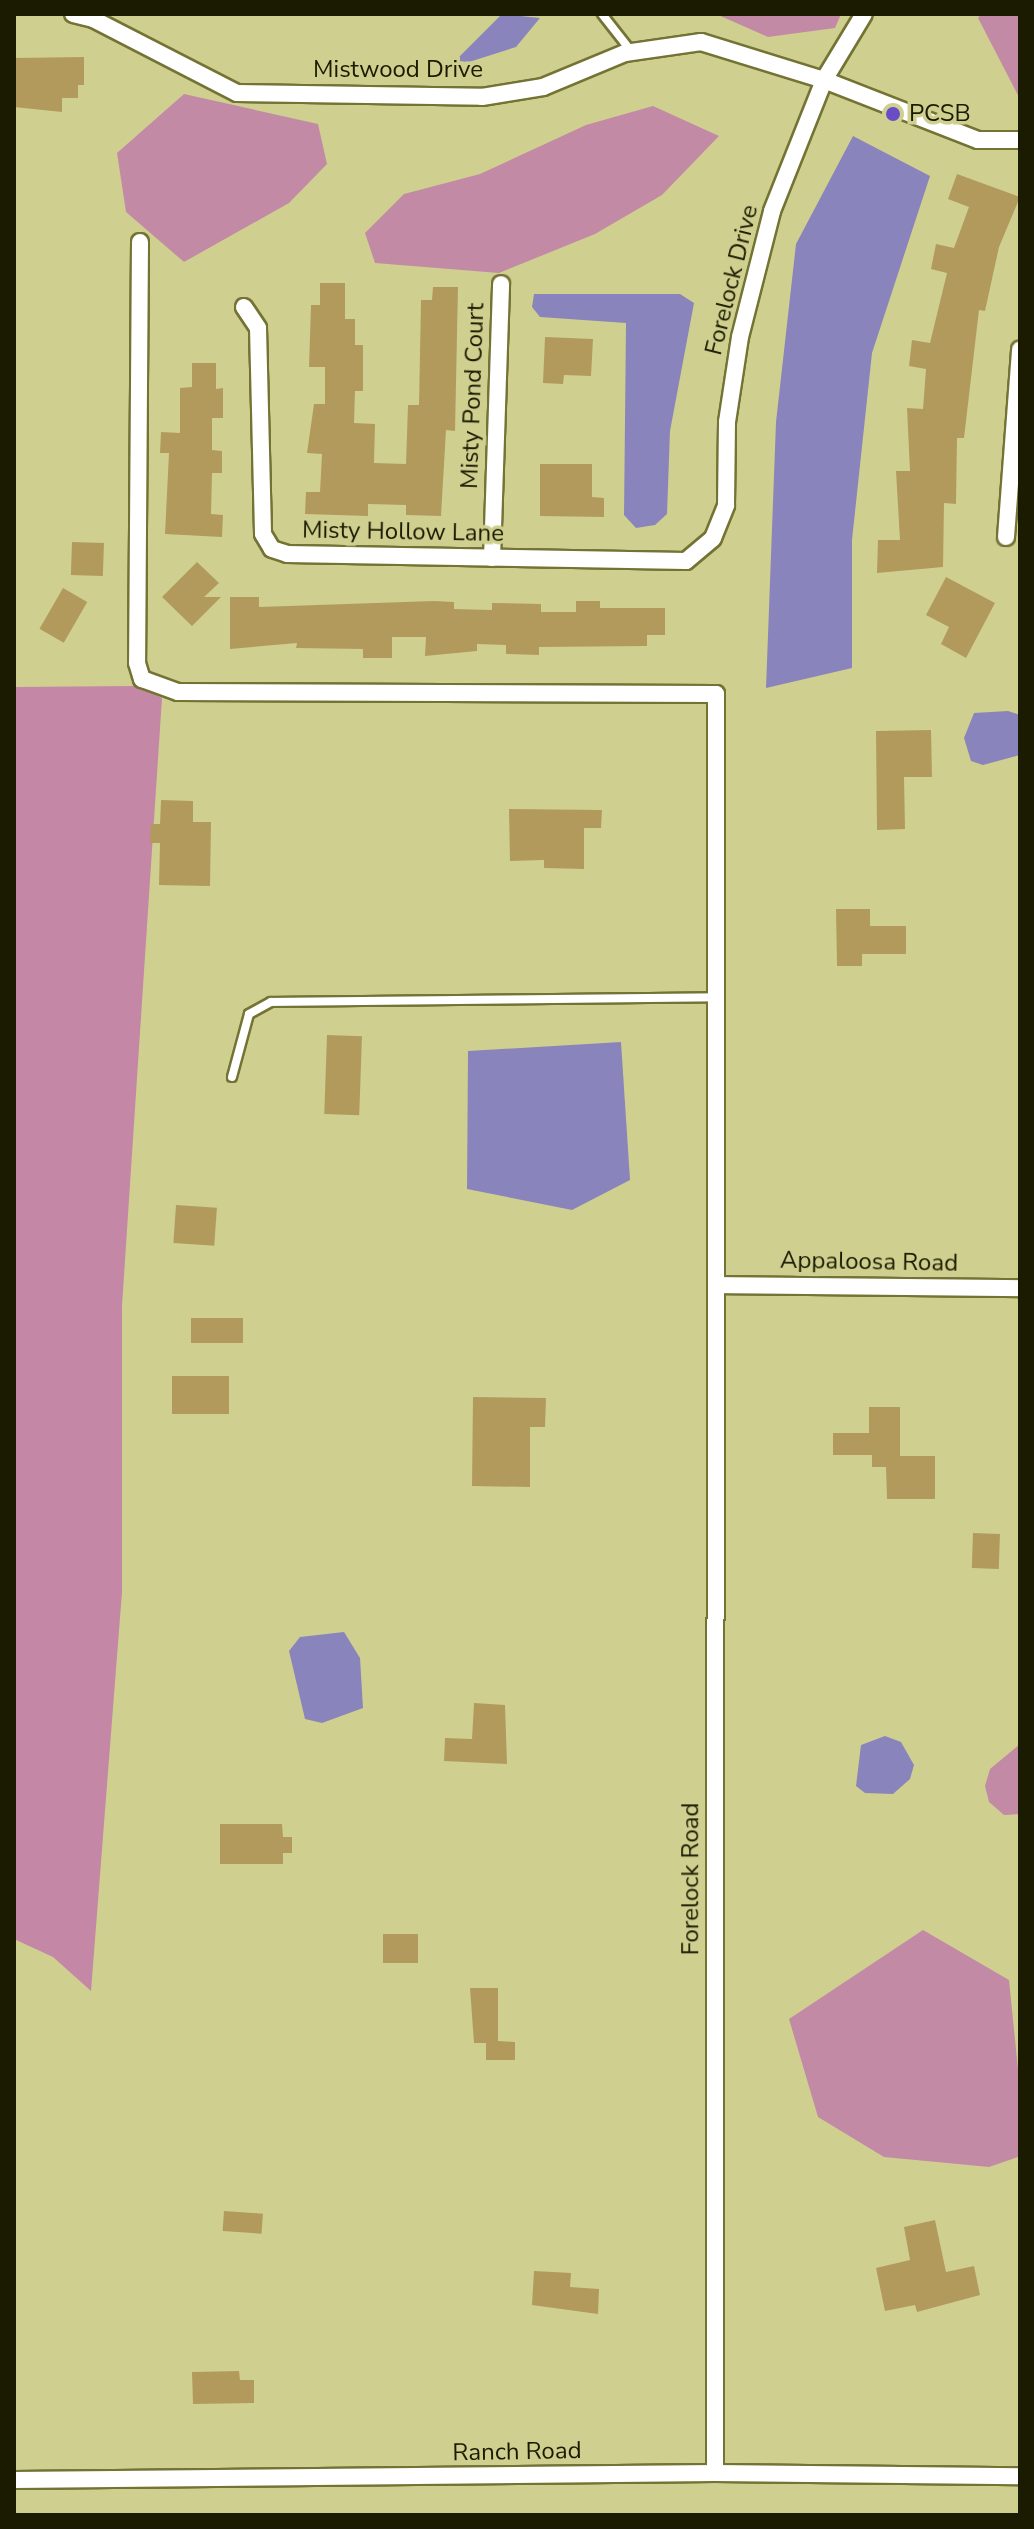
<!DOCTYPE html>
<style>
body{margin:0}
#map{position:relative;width:1034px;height:2529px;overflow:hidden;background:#cfd08f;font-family:"Nunito Sans",sans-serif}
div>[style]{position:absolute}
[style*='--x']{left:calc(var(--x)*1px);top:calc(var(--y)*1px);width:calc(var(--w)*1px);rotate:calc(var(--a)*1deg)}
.green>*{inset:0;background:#c38aa6}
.forest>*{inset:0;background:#c487a5}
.water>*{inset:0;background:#8a84bc}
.building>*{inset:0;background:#b29a5d;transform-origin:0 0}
.roads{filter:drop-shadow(2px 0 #737334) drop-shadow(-2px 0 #737334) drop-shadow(0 2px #737334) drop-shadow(0 -2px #737334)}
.lane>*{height:8px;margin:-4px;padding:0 4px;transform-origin:4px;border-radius:4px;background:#fff}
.street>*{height:16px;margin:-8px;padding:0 8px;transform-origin:8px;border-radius:8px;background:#fff}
.dots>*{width:22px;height:22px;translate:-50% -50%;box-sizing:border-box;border:4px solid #cfd08f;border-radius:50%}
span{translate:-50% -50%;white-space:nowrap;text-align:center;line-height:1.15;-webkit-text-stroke:7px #cfd08f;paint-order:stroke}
.street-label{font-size:24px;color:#1b1b02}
.poi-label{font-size:24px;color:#1b1b02}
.left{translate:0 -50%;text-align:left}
.frame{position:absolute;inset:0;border:16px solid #1b1b02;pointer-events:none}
</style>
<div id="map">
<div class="green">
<div style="clip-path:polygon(716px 14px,841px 14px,835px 28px,768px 37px)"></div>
<div style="clip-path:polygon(981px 14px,1020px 14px,1020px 99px,978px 18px)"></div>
<div style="clip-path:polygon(184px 94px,318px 124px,327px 164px,289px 203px,184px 262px,126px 212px,117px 153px)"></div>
<div style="clip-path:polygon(653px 106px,719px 136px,662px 195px,595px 234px,499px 273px,375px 263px,365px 233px,404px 194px,480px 174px,586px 125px)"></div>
<div style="clip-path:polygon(1020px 1744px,1020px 1814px,1004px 1815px,989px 1802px,985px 1786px,990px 1769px)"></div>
<div style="clip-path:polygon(923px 1930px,1009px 1980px,1019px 2079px,1018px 2157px,989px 2167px,884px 2157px,818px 2117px,789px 2019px)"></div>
</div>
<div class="forest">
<div style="clip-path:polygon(136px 686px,162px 698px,122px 1306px,122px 1592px,91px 1991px,53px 1957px,14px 1939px,14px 687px)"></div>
</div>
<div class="water">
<div style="clip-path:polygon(502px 14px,540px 18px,516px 47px,469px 62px,455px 61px)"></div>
<div style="clip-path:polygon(853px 136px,930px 176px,872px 353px,852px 540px,852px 668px,766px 688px,776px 422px,796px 244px)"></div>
<div style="clip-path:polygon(534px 294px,680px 294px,694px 303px,670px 431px,667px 514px,655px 525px,636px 528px,624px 515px,626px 323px,540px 317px,532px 307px)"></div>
<div style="clip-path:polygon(1008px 711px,1020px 715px,1020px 755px,983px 765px,971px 761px,964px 738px,974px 713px)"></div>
<div style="clip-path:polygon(621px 1042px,630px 1180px,572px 1210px,467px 1189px,468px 1051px)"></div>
<div style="clip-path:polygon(344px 1632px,360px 1658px,363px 1708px,322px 1723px,305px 1719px,289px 1651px,300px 1637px)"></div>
<div style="clip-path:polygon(885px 1736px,901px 1742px,914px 1765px,910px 1779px,893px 1794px,865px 1793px,856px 1786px,861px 1745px)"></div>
</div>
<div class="building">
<div style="clip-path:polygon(84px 57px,84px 85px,78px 85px,78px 98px,62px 98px,62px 112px,14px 107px,14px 58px)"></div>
<div style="clip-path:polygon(957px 174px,1020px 197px,999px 247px,985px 311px,979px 310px,964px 438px,957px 438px,956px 504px,944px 503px,943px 567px,877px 573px,878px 540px,900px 540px,896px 471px,910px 471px,907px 408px,923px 409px,926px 369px,909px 366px,912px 340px,930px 343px,947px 273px,931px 269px,936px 244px,954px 248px,969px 207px,948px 199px)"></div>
<div style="clip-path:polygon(320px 283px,345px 283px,345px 319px,355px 319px,355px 345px,363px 345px,363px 391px,355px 391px,354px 423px,375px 424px,374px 463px,406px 464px,408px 405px,419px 405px,421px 300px,432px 300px,433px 287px,458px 287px,455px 431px,446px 430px,441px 516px,406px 515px,406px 505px,368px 504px,368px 516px,305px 514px,306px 492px,320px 492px,322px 454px,307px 453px,314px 404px,325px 404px,325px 367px,309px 367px,311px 305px,320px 305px)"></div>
<div style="clip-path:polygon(545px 337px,593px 339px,591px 376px,564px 375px,563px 384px,543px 383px)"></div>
<div style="clip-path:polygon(192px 363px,216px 363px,216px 389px,223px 388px,223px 418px,212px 418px,212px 450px,222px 451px,222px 473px,212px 473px,211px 514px,223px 515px,222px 537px,165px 534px,169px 453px,160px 453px,161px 432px,180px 433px,180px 388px,192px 387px)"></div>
<div style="clip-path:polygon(540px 464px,592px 464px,592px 497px,604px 498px,604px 517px,540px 516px)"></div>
<div style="left:72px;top:542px;width:32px;height:33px;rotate:2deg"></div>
<div style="clip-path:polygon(197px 562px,219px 583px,204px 597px,221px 597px,192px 626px,162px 597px)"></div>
<div style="clip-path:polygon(946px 577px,995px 603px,966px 658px,941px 644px,949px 627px,926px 615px)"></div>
<div style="left:63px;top:588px;width:28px;height:47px;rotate:30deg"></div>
<div style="clip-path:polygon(230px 597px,259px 597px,259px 607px,434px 601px,454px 602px,454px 609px,492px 610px,492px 603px,541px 604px,541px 612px,576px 612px,576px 601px,600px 601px,600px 608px,665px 608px,665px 635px,647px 635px,647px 646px,539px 647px,539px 655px,506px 654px,506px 645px,477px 644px,477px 651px,425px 656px,426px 637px,392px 637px,392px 658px,363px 658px,363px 649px,296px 648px,297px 643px,230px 649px)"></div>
<div style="clip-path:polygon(931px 730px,932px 777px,904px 777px,905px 829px,877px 830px,876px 731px)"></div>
<div style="clip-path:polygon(161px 800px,193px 801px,193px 822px,211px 822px,210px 886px,159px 885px,160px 843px,150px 843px,151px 824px,160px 824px)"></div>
<div style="clip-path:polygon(509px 809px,602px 810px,601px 828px,584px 828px,584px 869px,544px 868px,544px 860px,510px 861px)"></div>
<div style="clip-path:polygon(836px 909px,870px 909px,870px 926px,906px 926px,906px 954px,862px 954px,862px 966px,837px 966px)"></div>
<div style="left:327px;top:1035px;width:35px;height:79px;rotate:2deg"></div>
<div style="left:176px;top:1205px;width:41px;height:38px;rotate:4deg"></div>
<div style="left:243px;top:1318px;width:25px;height:52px;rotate:90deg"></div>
<div style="left:229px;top:1376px;width:38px;height:57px;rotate:90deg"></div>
<div style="clip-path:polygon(473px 1397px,546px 1398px,545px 1427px,530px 1427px,530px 1487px,472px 1486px)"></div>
<div style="clip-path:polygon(869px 1407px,900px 1407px,900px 1456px,935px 1456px,935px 1499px,887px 1499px,886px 1467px,872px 1467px,872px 1455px,833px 1455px,833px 1433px,869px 1433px)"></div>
<div style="left:973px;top:1533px;width:27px;height:35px;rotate:2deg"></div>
<div style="clip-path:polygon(474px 1703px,505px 1705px,507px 1764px,444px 1761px,445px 1738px,472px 1739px)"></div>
<div style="clip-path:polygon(220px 1824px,282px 1824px,283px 1837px,292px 1837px,292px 1853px,283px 1853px,283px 1864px,220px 1864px)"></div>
<div style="left:383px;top:1934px;width:35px;height:29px"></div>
<div style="clip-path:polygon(470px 1988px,498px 1988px,498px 2041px,515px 2042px,515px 2060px,486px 2060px,486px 2043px,474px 2043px)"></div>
<div style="left:224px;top:2211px;width:39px;height:20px;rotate:4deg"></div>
<div style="clip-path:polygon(935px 2220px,946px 2272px,974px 2266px,980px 2295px,917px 2312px,915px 2305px,885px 2311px,876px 2268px,910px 2260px,904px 2227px)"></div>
<div style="clip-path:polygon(534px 2271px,571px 2273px,570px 2287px,599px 2289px,598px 2314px,532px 2305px)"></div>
<div style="clip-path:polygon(239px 2371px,240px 2380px,254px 2380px,254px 2403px,193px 2404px,192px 2372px)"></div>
</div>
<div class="roads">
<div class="lane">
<div style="--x:602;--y:14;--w:47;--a:51.9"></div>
<div style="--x:232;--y:1077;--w:65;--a:-74.9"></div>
<div style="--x:249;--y:1014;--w:25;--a:-29"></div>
<div style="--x:271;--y:1002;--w:445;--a:-0.6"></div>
</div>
<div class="street">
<div style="--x:73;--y:14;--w:21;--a:14"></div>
<div style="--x:93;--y:19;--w:162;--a:27.2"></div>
<div style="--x:237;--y:93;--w:245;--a:0.9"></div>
<div style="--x:482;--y:97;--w:62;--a:-9.3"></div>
<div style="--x:543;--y:87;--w:89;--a:-22.5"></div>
<div style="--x:625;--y:53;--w:77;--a:-8.2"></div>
<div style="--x:701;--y:42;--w:129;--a:17.2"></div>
<div style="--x:824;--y:80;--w:165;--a:21.3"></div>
<div style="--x:978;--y:140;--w:42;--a:0"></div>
<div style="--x:140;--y:242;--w:421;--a:90.4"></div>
<div style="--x:137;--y:663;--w:17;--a:73"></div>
<div style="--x:142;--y:679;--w:38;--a:20"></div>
<div style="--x:178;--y:692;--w:538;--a:0.21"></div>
<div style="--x:716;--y:694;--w:1779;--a:90.03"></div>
<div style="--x:244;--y:307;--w:25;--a:56"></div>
<div style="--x:258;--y:328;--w:206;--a:88.6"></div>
<div style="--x:263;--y:534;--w:17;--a:59"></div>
<div style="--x:272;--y:549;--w:16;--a:18"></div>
<div style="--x:287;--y:554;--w:399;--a:1"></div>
<div style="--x:686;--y:561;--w:35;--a:-40"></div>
<div style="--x:713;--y:538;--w:35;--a:-68"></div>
<div style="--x:726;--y:505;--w:83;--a:-89.3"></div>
<div style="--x:727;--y:422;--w:86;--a:-81.3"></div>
<div style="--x:740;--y:337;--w:130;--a:-75.7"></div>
<div style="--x:772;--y:211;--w:141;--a:-68.3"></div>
<div style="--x:824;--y:80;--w:77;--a:-58.8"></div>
<div style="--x:1006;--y:537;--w:188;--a:-85.7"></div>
<div style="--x:492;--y:558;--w:274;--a:-88.1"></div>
<div style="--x:717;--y:1285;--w:303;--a:0.6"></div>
<div style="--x:14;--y:2480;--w:701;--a:-0.57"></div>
<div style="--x:715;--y:2473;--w:305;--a:0.6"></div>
</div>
</div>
<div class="dots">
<div style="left:893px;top:114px;background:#684dc7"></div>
</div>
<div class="street-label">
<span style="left:398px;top:70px">Mistwood Drive</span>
<span style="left:732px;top:280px;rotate:-76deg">Forelock Drive</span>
<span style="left:473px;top:396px;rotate:-88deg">Misty Pond Court</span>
<span style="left:403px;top:532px;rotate:1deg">Misty Hollow Lane</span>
<span style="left:869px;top:1262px;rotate:1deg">Appaloosa Road</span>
<span style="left:691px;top:1879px;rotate:-90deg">Forelock Road</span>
<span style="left:517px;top:2452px;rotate:-1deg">Ranch Road</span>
</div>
<div class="poi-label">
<span class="left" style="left:909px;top:114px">PCSB</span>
</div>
<div class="frame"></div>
</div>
